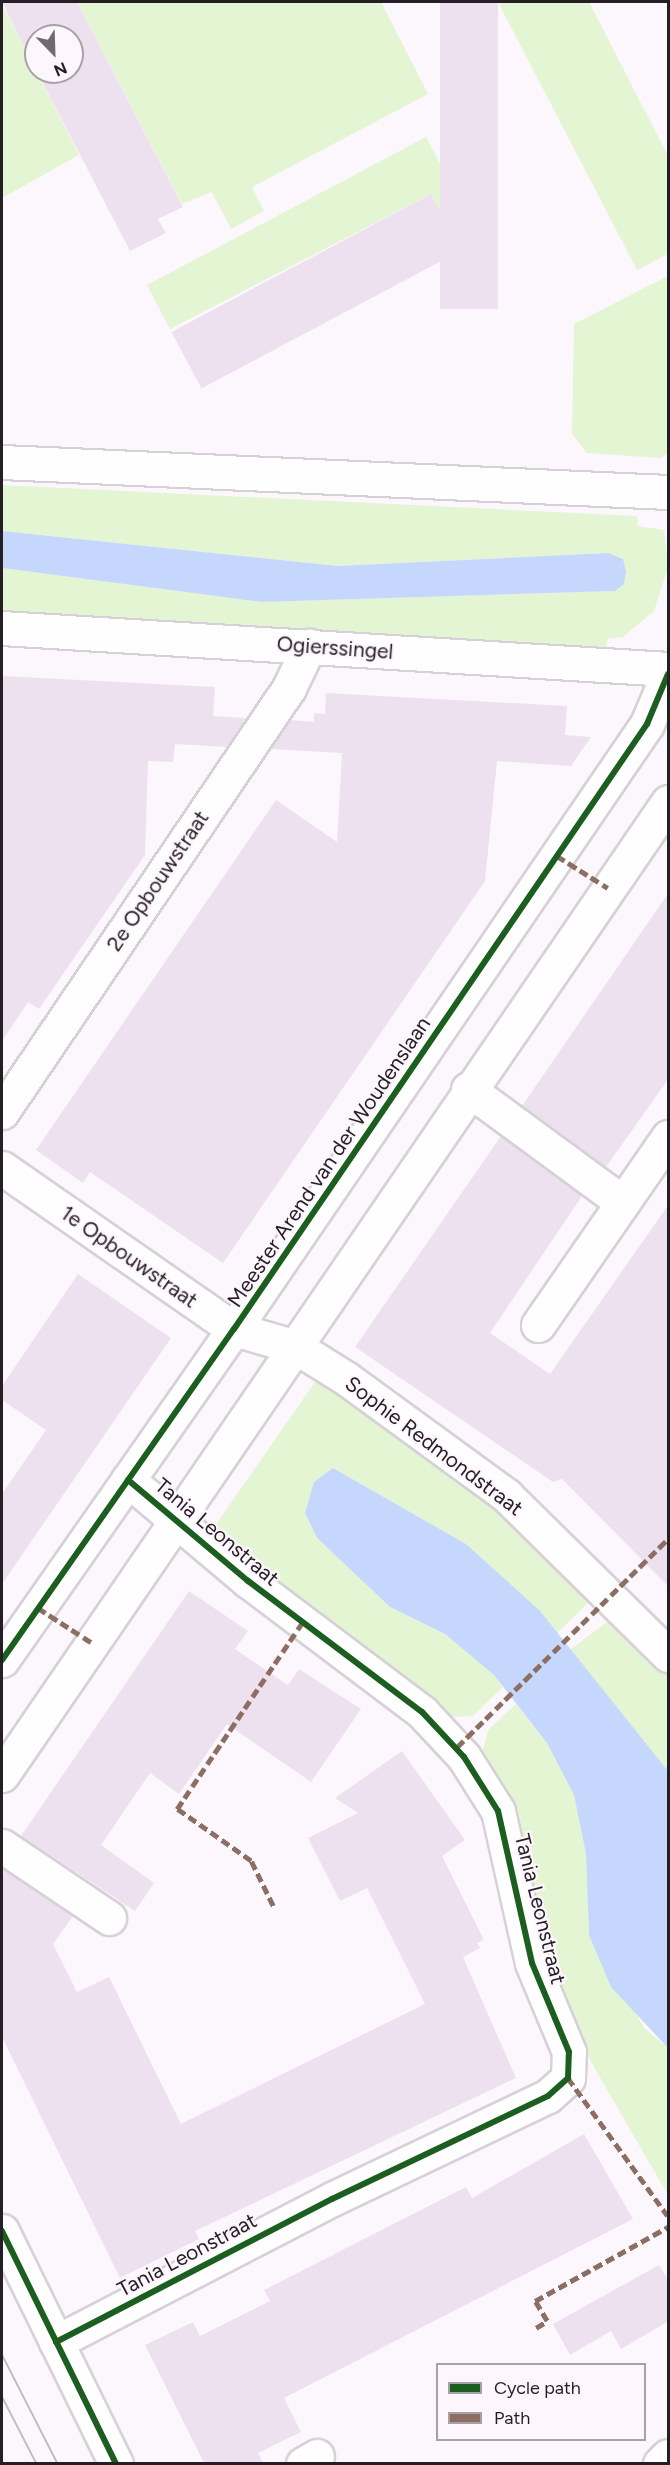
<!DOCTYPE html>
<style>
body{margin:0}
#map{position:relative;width:670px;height:2465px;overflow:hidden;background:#fcf7fc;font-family:Figtree,sans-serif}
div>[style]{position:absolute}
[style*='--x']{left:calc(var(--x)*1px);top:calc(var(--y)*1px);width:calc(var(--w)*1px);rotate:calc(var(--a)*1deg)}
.green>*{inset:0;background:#e3f5d3}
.water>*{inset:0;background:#c6d7fd}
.building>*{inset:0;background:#eee1ef;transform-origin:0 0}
.roads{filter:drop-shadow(2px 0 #d6d1d7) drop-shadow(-2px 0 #d6d1d7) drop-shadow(0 2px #d6d1d7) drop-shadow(0 -2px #d6d1d7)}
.minor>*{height:33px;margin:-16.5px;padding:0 16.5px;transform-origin:16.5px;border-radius:16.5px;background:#fffeff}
.tram>*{height:1.5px;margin:-0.75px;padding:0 0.75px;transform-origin:0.75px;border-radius:0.75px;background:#bebcbe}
.quiet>*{height:4.5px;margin-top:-2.25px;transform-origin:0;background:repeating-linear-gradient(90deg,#8d6e63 0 9px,transparent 0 13.5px)}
.cycleway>*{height:6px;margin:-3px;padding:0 3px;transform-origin:3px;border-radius:3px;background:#1b5e20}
span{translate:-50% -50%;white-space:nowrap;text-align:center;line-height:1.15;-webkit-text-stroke:4.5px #fdf6fd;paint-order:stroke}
.street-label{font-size:21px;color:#251f25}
.frame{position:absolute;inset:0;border:3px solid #251f25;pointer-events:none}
.legend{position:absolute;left:436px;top:2363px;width:210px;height:78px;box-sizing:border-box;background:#fdf6fd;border:2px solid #a7a0a7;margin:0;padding:8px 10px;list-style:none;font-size:18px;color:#251f25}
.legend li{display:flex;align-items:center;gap:12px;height:30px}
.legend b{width:30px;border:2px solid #a7a0a7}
.north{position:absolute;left:24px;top:24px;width:60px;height:60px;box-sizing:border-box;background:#fdf6fd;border:2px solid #a7a0a7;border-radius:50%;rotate:157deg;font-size:16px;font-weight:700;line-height:24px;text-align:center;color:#251f25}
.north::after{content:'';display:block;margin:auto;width:21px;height:27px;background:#706b70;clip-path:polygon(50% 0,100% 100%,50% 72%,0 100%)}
</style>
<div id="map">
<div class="green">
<div style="clip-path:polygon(77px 2px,381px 2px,428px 94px,252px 187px,264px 211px,231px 229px,212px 192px,182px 204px)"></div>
<div style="clip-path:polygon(498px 2px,589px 2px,668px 156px,668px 254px,637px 270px)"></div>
<div style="clip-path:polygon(2px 4px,79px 155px,2px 198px)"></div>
<div style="clip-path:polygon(426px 137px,480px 241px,461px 251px,431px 194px,170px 329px,147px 285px)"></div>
<div style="clip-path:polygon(668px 276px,668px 453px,661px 458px,587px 453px,572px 434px,574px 324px)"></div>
<div style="clip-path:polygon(2px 485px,637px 516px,638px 526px,664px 530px,668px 567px,654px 611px,623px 637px,607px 639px,606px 650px,2px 619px,2px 568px,262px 602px,615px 591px,607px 553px,338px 566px,2px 531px)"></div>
<div style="clip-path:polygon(317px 1379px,464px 1478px,589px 1592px,587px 1604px,557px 1633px,466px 1544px,333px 1468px,305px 1513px,317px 1538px,390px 1607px,445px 1634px,494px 1675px,503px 1687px,473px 1716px,450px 1717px,208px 1536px)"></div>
<div style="clip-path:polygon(615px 1616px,668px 1668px,668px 1771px,570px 1650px)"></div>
<div style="clip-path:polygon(516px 1704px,547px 1743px,574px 1795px,586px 1854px,589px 1935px,645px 2029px,668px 2048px,668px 2195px,565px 2017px,481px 1758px,488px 1730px)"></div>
</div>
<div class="water">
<div style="clip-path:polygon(2px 531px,338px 566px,608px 553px,623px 559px,626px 572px,624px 584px,615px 591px,262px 602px,2px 568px)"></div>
<div style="clip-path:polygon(333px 1468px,466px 1544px,540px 1611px,668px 1771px,668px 2048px,611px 1987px,589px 1935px,586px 1854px,574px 1795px,547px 1743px,494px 1675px,445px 1634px,390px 1607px,317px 1538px,305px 1513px,314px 1482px)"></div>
</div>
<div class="building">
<div style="clip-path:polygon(2px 2px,77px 2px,183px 207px,158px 219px,166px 233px,130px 251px,37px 72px,72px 72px,72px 36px,36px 36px,36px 71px)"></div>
<div style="left:440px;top:2px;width:58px;height:307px"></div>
<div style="left:431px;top:194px;width:64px;height:294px;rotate:62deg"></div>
<div style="clip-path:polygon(2px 676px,215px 687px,213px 716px,246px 718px,227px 747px,175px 744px,173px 762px,148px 761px,145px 855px,39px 1009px,28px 1002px,2px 1041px)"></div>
<div style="clip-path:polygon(326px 693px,567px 706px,565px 735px,591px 737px,571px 766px,497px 761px,485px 881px,223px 1263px,90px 1172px,83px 1183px,36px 1150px,276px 800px,337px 842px,342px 753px,270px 749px,290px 720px,314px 722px,314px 713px,325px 714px)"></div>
<div style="clip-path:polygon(669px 892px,669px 1078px,606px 1167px,522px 1106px)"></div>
<div style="clip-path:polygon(501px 1136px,582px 1196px,490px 1333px,550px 1374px,669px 1204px,669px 1587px,562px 1479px,553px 1482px,355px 1347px)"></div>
<div style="clip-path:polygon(78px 1274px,171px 1338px,2px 1584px,2px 1494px,46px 1430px,2px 1400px,2px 1386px)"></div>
<div style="clip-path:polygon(189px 1591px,248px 1631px,235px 1649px,288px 1685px,299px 1669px,361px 1709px,311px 1782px,227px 1724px,179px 1794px,150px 1773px,101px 1845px,154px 1883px,135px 1911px,21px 1836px)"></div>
<div style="clip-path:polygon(402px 1751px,465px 1840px,442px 1856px,484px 1940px,477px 1943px,480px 1948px,463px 1957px,516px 2078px,195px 2231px,199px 2239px,120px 2278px,2px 2037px,2px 1868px,73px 1916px,53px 1944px,77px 1992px,109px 1977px,181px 2124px,425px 2004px,367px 1888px,340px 1901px,308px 1838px,358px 1813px,335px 1798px)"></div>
<div style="clip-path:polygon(584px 2134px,633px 2219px,284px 2398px,301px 2432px,258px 2453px,263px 2463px,204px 2463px,145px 2345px,193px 2322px,200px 2336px,270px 2301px,264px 2290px,466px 2187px,472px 2198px)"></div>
<div style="clip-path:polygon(659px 2265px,669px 2281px,669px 2321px,621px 2349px,611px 2331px,570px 2355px,553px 2324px)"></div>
</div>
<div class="roads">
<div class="minor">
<div style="--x:2;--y:462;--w:667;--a:2.58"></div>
<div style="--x:2;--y:628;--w:667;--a:3.52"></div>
<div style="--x:468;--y:1089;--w:192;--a:36.3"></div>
<div style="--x:2;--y:1112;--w:512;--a:-55.91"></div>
<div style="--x:289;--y:688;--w:47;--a:-64.5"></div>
<div style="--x:2;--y:1168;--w:282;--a:34.8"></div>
<div style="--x:234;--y:1329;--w:65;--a:16.2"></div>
<div style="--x:296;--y:1347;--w:60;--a:32.1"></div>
<div style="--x:347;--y:1379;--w:197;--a:36.1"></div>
<div style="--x:506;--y:1495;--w:228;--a:44.6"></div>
<div style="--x:538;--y:1325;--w:229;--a:-55.3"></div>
<div style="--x:2;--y:1660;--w:404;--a:-55"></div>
<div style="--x:234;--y:1329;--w:733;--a:-55.68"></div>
<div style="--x:647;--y:724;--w:54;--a:-67.2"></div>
<div style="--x:2;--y:1775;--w:1179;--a:-55.61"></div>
<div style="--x:2;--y:1846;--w:129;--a:33.9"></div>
<div style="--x:2;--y:2231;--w:259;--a:63.9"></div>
<div style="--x:56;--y:2342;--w:311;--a:-27.4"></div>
<div style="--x:332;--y:2199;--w:239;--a:-25.5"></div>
<div style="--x:548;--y:2096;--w:27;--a:-42"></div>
<div style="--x:568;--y:2078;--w:26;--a:-88"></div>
<div style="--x:569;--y:2052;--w:96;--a:-112.6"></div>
<div style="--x:532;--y:1963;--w:156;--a:-102.6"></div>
<div style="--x:498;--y:1811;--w:64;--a:-122.2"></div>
<div style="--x:464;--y:1757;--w:62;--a:-133"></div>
<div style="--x:422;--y:1712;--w:218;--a:-143"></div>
<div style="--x:248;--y:1581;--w:157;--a:-139.9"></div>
<div style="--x:303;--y:2464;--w:16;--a:-30"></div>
<div style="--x:660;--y:2464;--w:11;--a:-45"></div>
</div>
</div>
<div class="tram">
<div style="--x:2;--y:2354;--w:123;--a:63"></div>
<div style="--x:2;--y:2396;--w:76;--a:62.8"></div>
</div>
<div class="quiet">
<div style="--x:557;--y:856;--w:60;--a:32.1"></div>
<div style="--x:38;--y:1608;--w:64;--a:32.9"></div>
<div style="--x:457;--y:1747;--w:296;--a:-44.6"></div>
<div style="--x:273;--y:1906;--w:50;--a:-116.1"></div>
<div style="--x:251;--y:1861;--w:90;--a:-144.9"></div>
<div style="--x:177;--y:1809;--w:224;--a:-56.1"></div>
<div style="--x:568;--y:2078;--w:170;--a:54.1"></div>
<div style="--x:536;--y:2328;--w:13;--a:-32"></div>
<div style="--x:547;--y:2321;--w:23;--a:-121"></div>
<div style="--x:535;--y:2301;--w:152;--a:-29.1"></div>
</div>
<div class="cycleway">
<div style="--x:2;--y:1660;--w:404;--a:-55"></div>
<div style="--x:234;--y:1329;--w:733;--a:-55.68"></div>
<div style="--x:647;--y:724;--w:54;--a:-67.2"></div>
<div style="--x:2;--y:2231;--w:259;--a:63.9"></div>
<div style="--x:56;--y:2342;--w:311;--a:-27.4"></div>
<div style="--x:332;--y:2199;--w:239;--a:-25.5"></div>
<div style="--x:548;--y:2096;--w:27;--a:-42"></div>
<div style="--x:568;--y:2078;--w:26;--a:-88"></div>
<div style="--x:569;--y:2052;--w:96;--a:-112.6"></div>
<div style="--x:532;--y:1963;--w:156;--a:-102.6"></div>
<div style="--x:498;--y:1811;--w:64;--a:-122.2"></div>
<div style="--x:464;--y:1757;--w:62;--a:-133"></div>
<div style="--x:422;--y:1712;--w:218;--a:-143"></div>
<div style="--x:248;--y:1581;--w:157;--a:-139.9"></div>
</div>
<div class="street-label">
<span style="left:335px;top:648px;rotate:4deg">Ogierssingel</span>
<span style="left:158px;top:881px;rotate:-56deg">2e Opbouwstraat</span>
<span style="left:329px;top:1162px;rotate:-56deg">Meester Arend van der Woudenslaan</span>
<span style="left:129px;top:1257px;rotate:35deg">1e Opbouwstraat</span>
<span style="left:434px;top:1446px;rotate:37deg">Sophie Redmondstraat</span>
<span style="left:217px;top:1532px;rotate:40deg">Tania Leonstraat</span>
<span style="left:540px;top:1909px;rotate:76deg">Tania Leonstraat</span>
<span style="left:187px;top:2255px;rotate:-28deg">Tania Leonstraat</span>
</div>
<div class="frame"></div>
<ul class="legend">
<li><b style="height:8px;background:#1b5e20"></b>Cycle path</li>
<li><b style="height:8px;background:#8d6e63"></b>Path</li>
</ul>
<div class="north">N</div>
</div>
